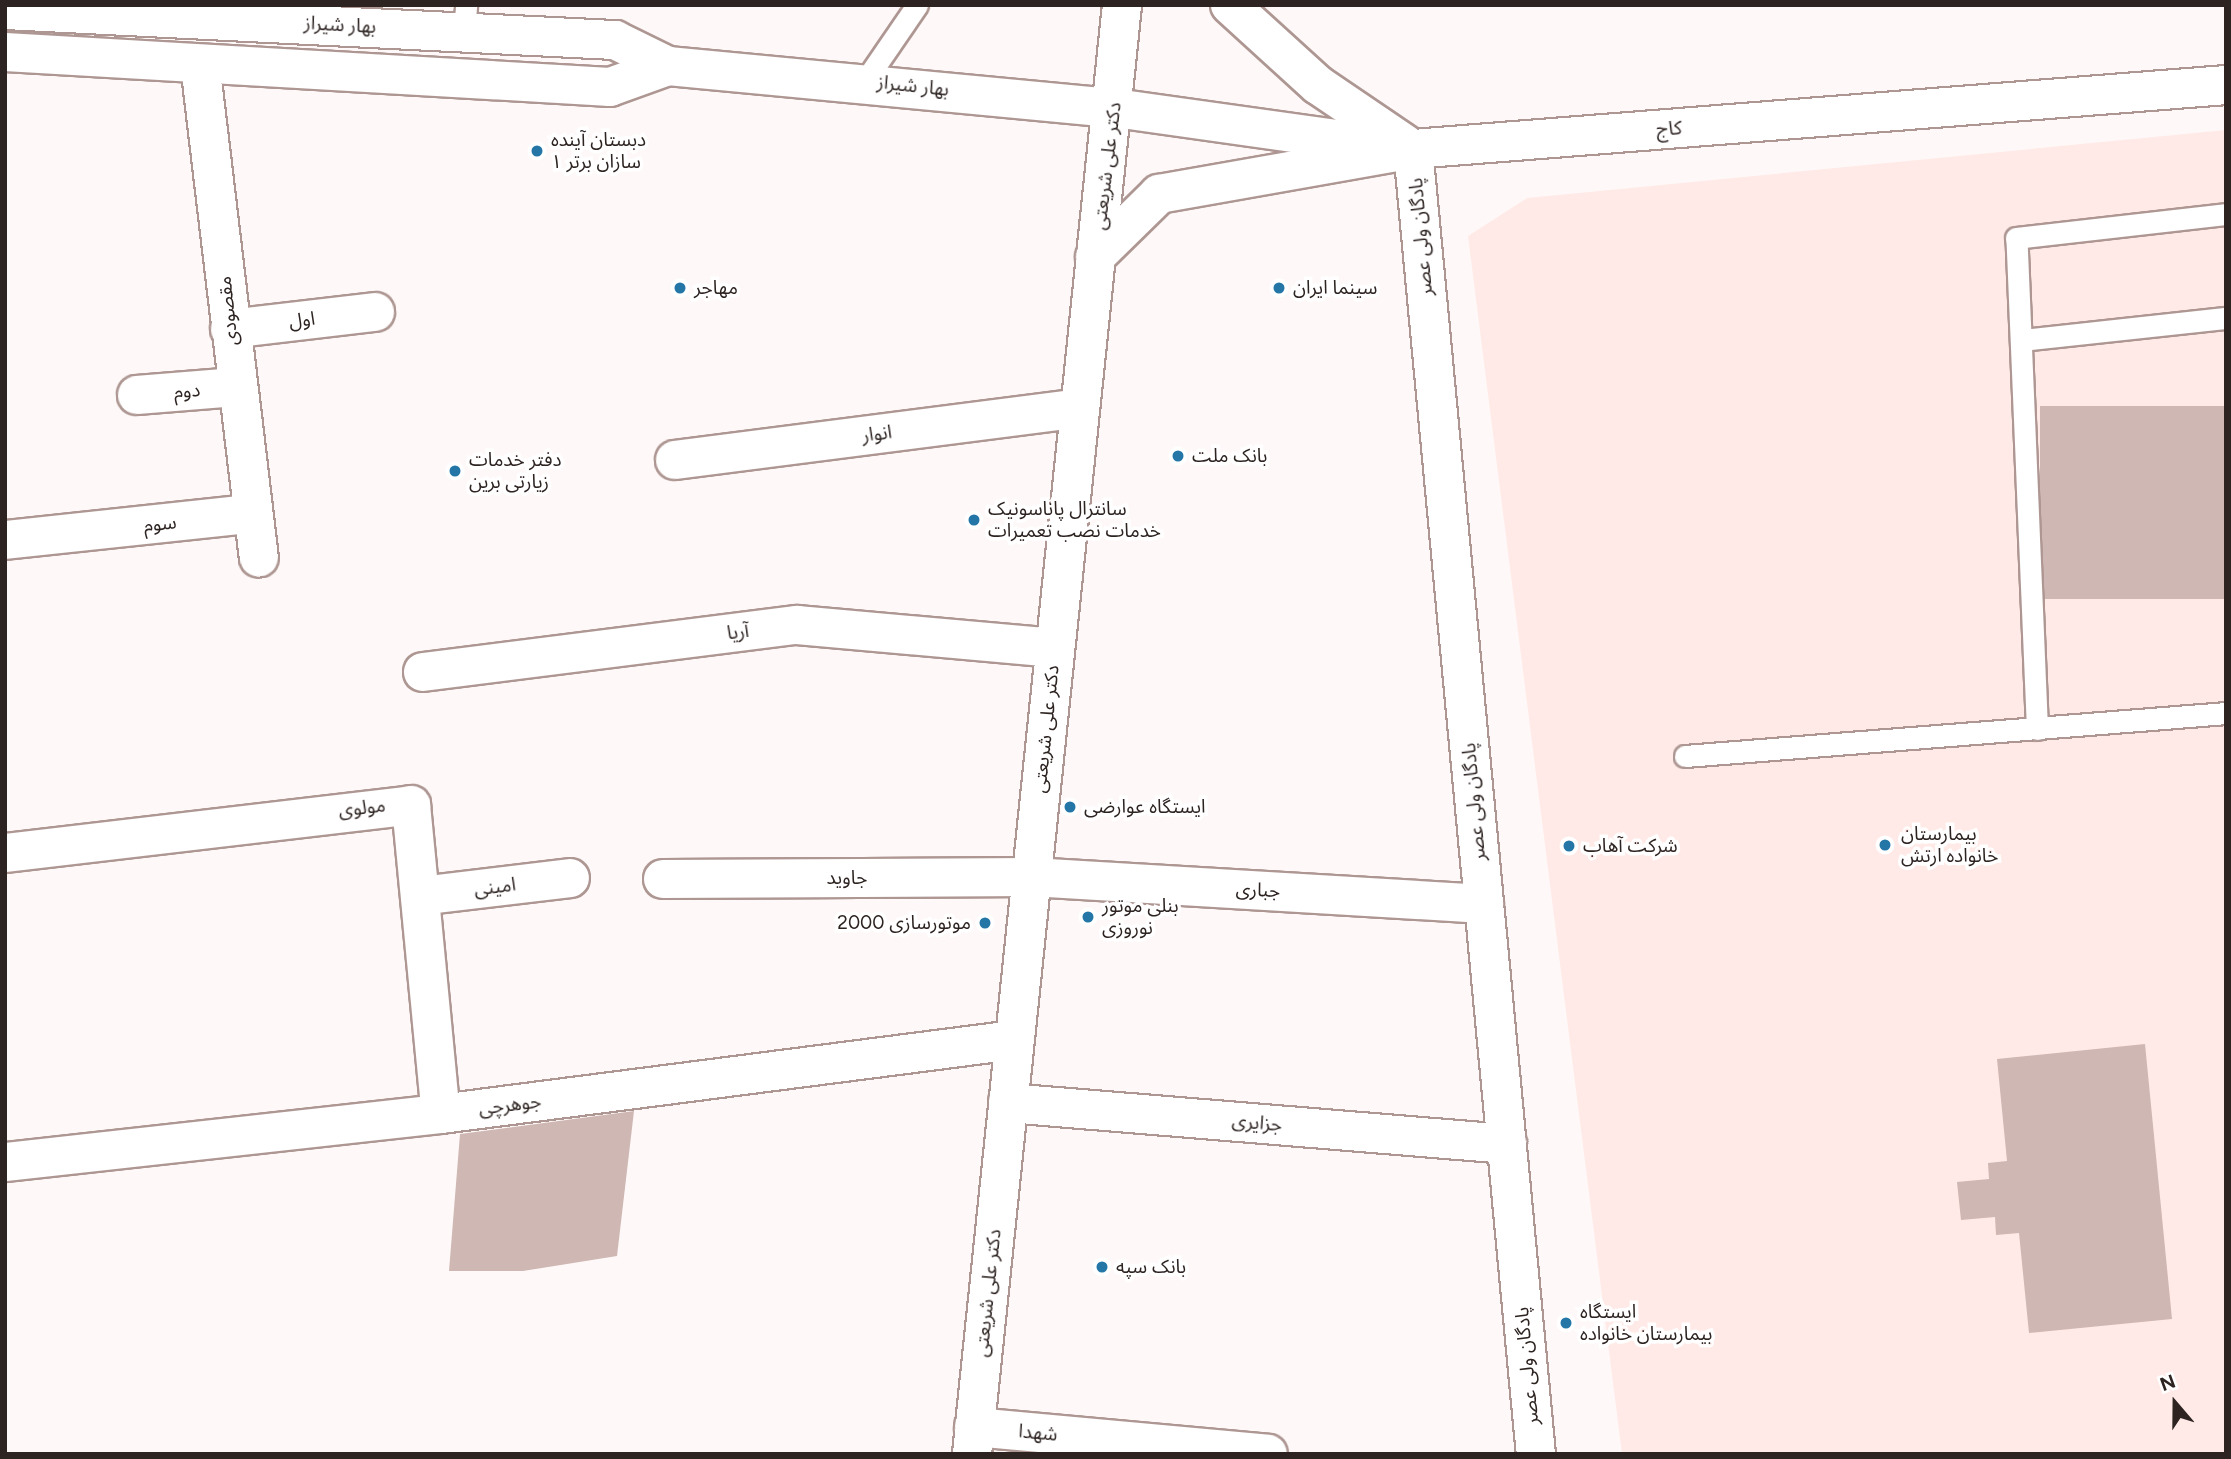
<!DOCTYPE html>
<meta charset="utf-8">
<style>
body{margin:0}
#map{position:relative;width:2231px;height:1459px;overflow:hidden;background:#fef9f8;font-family:Figtree,"Noto Sans Arabic",sans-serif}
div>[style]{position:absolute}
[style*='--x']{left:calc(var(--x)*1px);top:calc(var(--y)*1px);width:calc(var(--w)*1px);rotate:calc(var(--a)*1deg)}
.built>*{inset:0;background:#ffeae7}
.building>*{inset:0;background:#cfb7b3;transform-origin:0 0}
.roads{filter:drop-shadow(2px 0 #ae9793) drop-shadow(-2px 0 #ae9793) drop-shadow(0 2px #ae9793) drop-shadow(0 -2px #ae9793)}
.lane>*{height:21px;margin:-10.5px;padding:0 10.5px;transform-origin:10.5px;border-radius:10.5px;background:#fff}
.street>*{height:38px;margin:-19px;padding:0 19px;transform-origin:19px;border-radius:19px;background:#fff}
.secondary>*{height:38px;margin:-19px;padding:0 19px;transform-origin:19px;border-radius:19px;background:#fff}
.primary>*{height:38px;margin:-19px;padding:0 19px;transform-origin:19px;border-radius:19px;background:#fff}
.dots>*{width:19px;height:19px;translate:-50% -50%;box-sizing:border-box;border:4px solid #fff;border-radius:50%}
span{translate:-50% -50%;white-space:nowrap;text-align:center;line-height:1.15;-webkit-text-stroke:7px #fff;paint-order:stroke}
.street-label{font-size:19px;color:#2d2422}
.poi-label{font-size:19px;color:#2d2422}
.left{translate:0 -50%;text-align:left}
.right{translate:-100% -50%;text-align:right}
.frame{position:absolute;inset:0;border:7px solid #2d2422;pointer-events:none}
.north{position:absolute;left:2140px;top:1368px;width:70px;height:70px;-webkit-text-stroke:5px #fff;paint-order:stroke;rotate:340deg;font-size:19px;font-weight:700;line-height:28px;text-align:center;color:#2d2422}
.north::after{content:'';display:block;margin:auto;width:24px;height:32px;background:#2d2422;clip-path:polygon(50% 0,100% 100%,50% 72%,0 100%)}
</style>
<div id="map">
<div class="built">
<div style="clip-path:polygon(2226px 130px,2226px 1454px,1622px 1454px,1468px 236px,1527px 198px)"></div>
</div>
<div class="building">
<div style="left:2226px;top:406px;width:193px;height:186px;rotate:90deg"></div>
<div style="clip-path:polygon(2145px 1044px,2172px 1319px,2029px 1333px,2019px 1233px,1996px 1235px,1995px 1217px,1961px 1220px,1957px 1182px,1989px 1179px,1988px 1163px,2007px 1161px,1997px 1059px)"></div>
<div style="clip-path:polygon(634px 1111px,617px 1256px,523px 1271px,449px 1271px,460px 1134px)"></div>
</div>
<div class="roads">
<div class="lane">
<div style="--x:464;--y:30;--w:25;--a:-85"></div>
<div style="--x:865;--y:81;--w:92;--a:-55.6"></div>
<div style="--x:2022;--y:340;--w:205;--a:-6.2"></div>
<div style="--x:2037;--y:729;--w:491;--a:-92.4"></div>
<div style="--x:2016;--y:238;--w:211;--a:-6.5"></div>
<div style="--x:1685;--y:756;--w:543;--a:-4.54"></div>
</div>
<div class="street">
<div style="--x:200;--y:64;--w:497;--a:83.2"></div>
<div style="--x:230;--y:329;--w:146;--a:-6.7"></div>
<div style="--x:137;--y:395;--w:99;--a:-4.6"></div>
<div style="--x:675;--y:460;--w:407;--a:-7.3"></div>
<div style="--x:5;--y:540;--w:246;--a:-6.1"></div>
<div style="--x:423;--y:672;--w:377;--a:-7.2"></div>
<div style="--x:797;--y:625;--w:259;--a:5.1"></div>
<div style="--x:5;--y:853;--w:409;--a:-6.7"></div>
<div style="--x:411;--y:805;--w:310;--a:84.5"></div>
<div style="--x:663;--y:879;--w:368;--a:-0.3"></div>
<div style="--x:1031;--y:877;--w:454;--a:3.4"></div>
<div style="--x:420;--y:896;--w:151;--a:-6.8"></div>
<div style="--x:1008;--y:1103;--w:501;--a:4.7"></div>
<div style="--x:5;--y:1162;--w:439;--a:-6.3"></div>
<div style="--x:441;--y:1114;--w:578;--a:-7.36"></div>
<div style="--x:974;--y:1427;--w:295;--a:5.2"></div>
</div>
<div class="secondary">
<div style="--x:5;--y:10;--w:611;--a:2.82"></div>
<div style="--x:615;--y:40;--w:59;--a:26.1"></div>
<div style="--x:668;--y:66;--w:449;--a:5.4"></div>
<div style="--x:5;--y:52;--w:606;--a:3.31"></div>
<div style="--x:610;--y:87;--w:62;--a:-19.9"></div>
<div style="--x:1413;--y:149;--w:816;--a:-4.5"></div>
</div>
<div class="primary">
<div style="--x:1230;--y:5;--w:119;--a:42.3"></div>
<div style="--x:1318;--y:85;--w:105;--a:34.1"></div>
<div style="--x:1115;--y:108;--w:267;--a:8"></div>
<div style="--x:1413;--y:149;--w:1311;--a:84.62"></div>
<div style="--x:1095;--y:257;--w:90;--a:-44.5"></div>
<div style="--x:1159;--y:194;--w:258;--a:-10"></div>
<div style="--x:972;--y:1454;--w:1457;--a:-84.09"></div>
</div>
</div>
<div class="dots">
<div style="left:537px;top:151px;background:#2476a7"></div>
<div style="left:680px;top:288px;background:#2476a7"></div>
<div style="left:1279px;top:288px;background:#2476a7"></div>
<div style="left:1178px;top:456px;background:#2476a7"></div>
<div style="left:455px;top:471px;background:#2476a7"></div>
<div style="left:974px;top:520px;background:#2476a7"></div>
<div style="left:1070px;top:807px;background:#2476a7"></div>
<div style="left:1885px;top:845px;background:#2476a7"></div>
<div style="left:1569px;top:846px;background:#2476a7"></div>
<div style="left:1088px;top:917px;background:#2476a7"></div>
<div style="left:985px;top:923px;background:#2476a7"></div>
<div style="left:1102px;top:1267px;background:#2476a7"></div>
<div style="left:1566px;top:1323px;background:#2476a7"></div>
</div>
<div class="street-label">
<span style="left:340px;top:25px;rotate:3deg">بهار شیراز</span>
<span style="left:913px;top:86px;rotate:6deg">بهار شیراز</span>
<span style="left:1669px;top:129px;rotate:-5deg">کاج</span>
<span style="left:1107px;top:166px;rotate:-83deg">دکتر علی شریعتی</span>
<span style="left:1421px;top:237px;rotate:-95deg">پادگان ولی عصر</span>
<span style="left:228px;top:311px;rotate:-96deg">مقصودی</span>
<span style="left:302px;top:320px;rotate:-7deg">اول</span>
<span style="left:187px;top:391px;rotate:-5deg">دوم</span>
<span style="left:877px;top:434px;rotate:-7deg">انوار</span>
<span style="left:160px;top:524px;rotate:-6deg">سوم</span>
<span style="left:738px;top:632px;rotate:-7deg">آریا</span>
<span style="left:1046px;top:729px;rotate:-84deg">دکتر علی شریعتی</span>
<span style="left:1474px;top:802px;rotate:-95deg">پادگان ولی عصر</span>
<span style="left:362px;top:808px;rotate:-7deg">مولوی</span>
<span style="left:847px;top:878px">جاوید</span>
<span style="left:495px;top:887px;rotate:-7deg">امینی</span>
<span style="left:1258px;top:890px;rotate:3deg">جباری</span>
<span style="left:510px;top:1105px;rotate:-7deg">جوهرچی</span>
<span style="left:1257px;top:1123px;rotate:5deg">جزایری</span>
<span style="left:988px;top:1293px;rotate:-84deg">دکتر علی شریعتی</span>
<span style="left:1527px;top:1366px;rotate:-95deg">پادگان ولی عصر</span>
<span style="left:1038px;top:1433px;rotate:5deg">شهدا</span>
</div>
<div class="poi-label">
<span class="left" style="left:551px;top:151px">دبستان آینده<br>سازان برتر ۱</span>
<span class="left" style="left:694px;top:288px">مهاجر</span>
<span class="left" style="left:1293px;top:288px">سینما ایران</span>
<span class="left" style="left:1192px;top:456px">بانک ملت</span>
<span class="left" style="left:469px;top:471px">دفتر خدمات<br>زیارتی برین</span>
<span class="left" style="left:988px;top:520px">سانترال پاناسونیک<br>خدمات نصب تعمیرات</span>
<span class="left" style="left:1084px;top:807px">ایستگاه عوارضی</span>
<span class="left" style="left:1901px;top:845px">بیمارستان<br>خانواده ارتش</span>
<span class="left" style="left:1583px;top:846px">شرکت آهاب</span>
<span class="left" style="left:1102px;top:917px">بنلی موتور<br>نوروزی</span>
<span class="right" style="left:971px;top:923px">موتورسازی 2000</span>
<span class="left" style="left:1116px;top:1267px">بانک سپه</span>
<span class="left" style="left:1580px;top:1323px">ایستگاه<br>بیمارستان خانواده</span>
</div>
<div class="frame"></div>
<div class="north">N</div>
</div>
